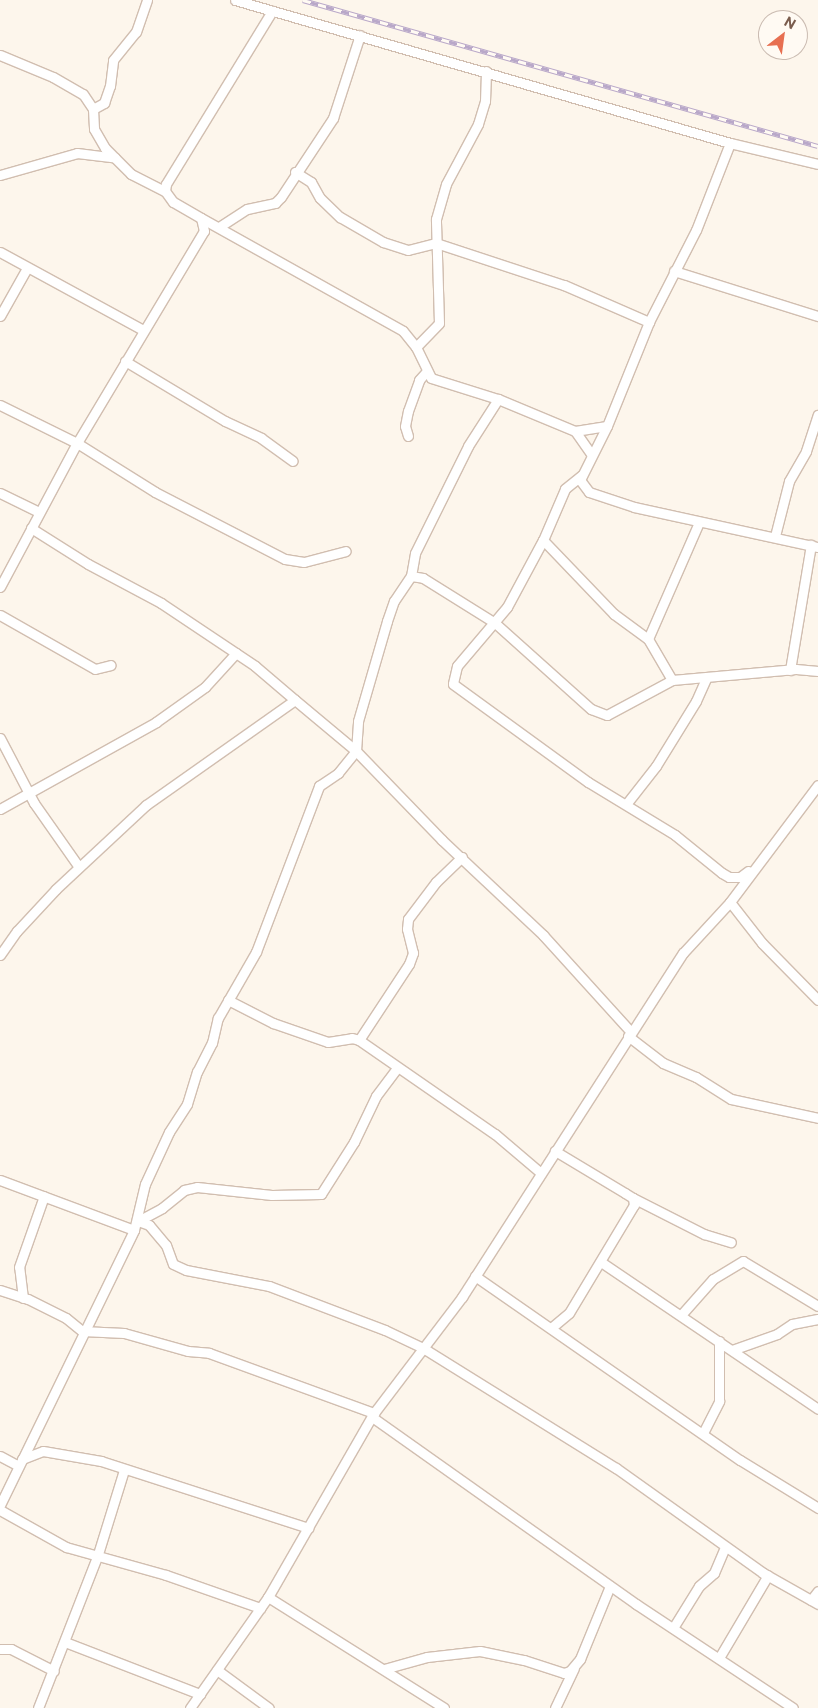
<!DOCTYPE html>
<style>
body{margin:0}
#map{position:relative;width:818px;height:1708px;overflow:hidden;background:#fdf6ec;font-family:Commissioner,sans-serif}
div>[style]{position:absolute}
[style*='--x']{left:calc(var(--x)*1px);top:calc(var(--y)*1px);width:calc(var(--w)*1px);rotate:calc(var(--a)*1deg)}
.roads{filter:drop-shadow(1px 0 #d1beb0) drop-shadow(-1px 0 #d1beb0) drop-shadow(0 1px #d1beb0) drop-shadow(0 -1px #d1beb0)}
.minor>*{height:9px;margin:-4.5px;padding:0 4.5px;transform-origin:4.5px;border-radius:4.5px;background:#fff}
.rail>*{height:4.5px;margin-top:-2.25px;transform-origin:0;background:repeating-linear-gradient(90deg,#fffaf3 0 8px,#b9a8c9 0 16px);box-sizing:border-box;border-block:1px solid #b9a8c9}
span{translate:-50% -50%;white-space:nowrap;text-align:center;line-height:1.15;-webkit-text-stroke:4px #fffaf3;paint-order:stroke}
.north{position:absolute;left:758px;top:10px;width:50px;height:50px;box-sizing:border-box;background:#fffaf3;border:1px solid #cabbb1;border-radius:50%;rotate:30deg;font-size:14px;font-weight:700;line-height:20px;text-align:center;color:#7a5c4d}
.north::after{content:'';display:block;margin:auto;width:18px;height:22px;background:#e76f51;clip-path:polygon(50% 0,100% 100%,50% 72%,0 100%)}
</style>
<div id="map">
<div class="roads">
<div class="minor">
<div style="--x:235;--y:0;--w:515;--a:16.11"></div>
<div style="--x:730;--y:143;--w:90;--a:13.4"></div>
<div style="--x:0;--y:55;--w:57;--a:22.5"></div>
<div style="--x:53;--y:77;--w:34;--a:30"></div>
<div style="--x:83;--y:94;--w:18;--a:56"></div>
<div style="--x:93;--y:109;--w:20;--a:87"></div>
<div style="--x:94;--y:129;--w:22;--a:60"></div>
<div style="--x:105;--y:148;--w:37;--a:45"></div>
<div style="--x:131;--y:174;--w:38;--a:27"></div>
<div style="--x:93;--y:109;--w:13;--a:-29"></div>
<div style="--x:104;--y:103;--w:18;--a:-71"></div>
<div style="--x:110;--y:86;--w:26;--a:-83"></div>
<div style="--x:113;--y:60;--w:36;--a:-51"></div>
<div style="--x:136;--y:32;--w:34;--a:-71"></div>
<div style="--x:730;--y:143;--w:93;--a:111.3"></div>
<div style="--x:696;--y:230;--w:103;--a:117.1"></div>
<div style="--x:649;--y:322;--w:112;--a:112"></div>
<div style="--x:607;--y:426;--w:60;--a:116.6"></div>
<div style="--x:580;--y:480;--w:15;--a:53"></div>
<div style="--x:589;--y:492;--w:47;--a:18.4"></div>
<div style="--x:634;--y:507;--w:188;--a:12.3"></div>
<div style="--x:295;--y:172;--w:19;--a:32"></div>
<div style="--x:311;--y:182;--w:18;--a:61"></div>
<div style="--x:320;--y:198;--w:28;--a:44"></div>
<div style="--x:340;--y:217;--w:50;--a:30.2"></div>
<div style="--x:383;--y:242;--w:26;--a:18"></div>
<div style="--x:408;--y:250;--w:29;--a:-14"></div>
<div style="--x:436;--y:243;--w:135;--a:18.2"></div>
<div style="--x:564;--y:285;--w:93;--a:23.5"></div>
<div style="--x:0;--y:175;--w:80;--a:-15.9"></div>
<div style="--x:77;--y:153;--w:38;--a:7"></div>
<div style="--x:201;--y:218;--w:231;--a:29.2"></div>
<div style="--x:403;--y:331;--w:21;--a:51"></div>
<div style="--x:416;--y:347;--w:34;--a:64"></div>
<div style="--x:431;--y:378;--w:70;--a:17.4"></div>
<div style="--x:498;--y:399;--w:83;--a:22.6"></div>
<div style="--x:575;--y:431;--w:29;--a:55"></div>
<div style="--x:219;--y:227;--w:33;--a:-33"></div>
<div style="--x:247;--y:209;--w:29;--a:-12"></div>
<div style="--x:275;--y:203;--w:8;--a:-45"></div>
<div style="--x:281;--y:197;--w:95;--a:-56.6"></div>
<div style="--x:333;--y:118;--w:87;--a:-72"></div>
<div style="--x:0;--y:252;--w:163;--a:28.6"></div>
<div style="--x:674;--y:271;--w:151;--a:17.4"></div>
<div style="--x:0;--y:316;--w:55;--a:-60.6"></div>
<div style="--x:416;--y:347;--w:33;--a:-46"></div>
<div style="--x:439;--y:323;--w:104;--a:-91.7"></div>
<div style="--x:436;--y:219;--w:36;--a:-74"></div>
<div style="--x:446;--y:184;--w:68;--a:-61.9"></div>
<div style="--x:478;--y:124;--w:24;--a:-73"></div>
<div style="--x:485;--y:101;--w:30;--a:-88"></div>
<div style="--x:125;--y:361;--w:117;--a:31"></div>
<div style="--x:225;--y:421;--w:40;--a:25"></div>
<div style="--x:261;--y:438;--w:39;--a:36"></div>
<div style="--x:0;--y:405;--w:86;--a:26.3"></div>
<div style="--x:77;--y:443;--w:92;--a:32.1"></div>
<div style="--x:155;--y:492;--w:146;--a:27.3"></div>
<div style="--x:285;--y:559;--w:19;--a:9"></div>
<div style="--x:304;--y:562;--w:43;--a:-14.7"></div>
<div style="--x:575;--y:431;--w:32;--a:-9"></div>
<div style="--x:408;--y:436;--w:10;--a:-107"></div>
<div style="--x:405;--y:426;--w:15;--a:-79"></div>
<div style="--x:408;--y:411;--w:33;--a:-70"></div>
<div style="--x:419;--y:380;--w:12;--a:-48"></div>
<div style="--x:582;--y:475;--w:22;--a:141"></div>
<div style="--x:565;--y:489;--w:56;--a:113.3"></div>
<div style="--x:543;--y:540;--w:76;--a:118.2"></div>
<div style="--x:507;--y:607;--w:77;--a:130.3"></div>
<div style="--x:457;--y:666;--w:18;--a:103"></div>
<div style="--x:453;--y:684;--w:167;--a:36"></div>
<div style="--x:588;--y:782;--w:102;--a:31.3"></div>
<div style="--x:675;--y:835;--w:60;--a:39"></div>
<div style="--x:722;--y:873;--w:8;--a:30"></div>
<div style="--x:729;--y:877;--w:11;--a:0"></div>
<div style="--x:740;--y:877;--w:10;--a:-37"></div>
<div style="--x:0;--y:493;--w:43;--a:26"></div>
<div style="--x:31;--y:528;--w:67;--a:32.3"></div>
<div style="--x:88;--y:564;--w:83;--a:28.1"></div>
<div style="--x:161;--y:603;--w:113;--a:33.8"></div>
<div style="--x:255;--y:666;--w:52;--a:40.4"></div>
<div style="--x:295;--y:700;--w:80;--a:39.9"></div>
<div style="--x:356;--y:751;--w:124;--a:46"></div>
<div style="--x:442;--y:840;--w:139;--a:43.2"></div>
<div style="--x:543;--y:935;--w:131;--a:47.8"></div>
<div style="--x:775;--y:536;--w:57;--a:-75.7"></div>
<div style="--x:789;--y:481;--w:34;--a:-60"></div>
<div style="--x:806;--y:451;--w:38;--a:-72"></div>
<div style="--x:543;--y:540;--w:103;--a:46.2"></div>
<div style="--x:614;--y:614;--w:42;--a:36.3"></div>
<div style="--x:411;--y:576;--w:23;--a:-80"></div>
<div style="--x:415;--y:553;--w:119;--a:-63.6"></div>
<div style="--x:468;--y:446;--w:56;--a:-57.4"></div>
<div style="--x:0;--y:587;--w:163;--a:-61.9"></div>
<div style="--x:77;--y:443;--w:247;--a:-59.1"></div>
<div style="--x:204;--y:231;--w:13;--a:-103"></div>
<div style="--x:201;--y:218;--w:32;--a:-150"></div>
<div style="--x:173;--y:202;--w:14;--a:-126"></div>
<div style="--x:165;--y:191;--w:7;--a:-82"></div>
<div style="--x:166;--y:184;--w:203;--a:-58.5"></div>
<div style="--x:0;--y:615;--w:109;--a:29.6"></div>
<div style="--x:95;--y:669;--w:16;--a:-14"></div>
<div style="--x:790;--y:670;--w:127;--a:-80.5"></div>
<div style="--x:672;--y:680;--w:48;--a:-120.3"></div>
<div style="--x:648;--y:639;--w:128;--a:-66.4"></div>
<div style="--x:0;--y:738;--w:73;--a:62.4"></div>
<div style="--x:34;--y:803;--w:78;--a:54.9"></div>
<div style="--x:627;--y:803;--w:47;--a:-51.9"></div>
<div style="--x:656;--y:766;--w:76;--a:-58.4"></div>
<div style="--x:696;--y:701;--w:24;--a:-66"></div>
<div style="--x:0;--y:809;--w:179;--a:-29.1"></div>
<div style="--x:156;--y:722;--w:60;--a:-35.5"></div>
<div style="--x:205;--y:687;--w:46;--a:-47.6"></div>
<div style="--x:730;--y:902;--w:52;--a:52"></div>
<div style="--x:762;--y:943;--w:80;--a:45.5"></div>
<div style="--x:0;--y:955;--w:29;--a:-55"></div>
<div style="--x:17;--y:931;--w:57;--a:-47.1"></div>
<div style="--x:56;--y:889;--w:123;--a:-43"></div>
<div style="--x:146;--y:805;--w:182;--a:-35.2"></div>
<div style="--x:228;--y:1000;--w:51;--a:27.1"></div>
<div style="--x:273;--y:1023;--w:58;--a:19.1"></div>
<div style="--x:328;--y:1042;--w:24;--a:-9"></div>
<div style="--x:352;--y:1038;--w:7;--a:16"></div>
<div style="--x:359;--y:1040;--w:165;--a:34.7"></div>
<div style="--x:495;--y:1134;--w:60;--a:40.3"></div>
<div style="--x:628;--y:1036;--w:44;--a:37.6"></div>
<div style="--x:663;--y:1063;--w:36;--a:23"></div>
<div style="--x:696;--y:1077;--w:41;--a:32.2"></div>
<div style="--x:731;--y:1099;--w:89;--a:12.3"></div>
<div style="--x:359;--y:1040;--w:91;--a:-56.7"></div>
<div style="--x:409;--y:964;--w:12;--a:-70"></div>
<div style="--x:413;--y:953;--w:25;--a:-104"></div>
<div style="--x:407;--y:929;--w:10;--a:-84"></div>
<div style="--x:408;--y:919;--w:46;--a:-52.9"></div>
<div style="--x:436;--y:882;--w:36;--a:-44"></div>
<div style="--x:0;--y:1180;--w:143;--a:20.5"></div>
<div style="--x:633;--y:1198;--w:80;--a:26.9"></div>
<div style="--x:704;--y:1234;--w:28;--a:17"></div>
<div style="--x:138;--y:1221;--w:12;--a:20"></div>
<div style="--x:149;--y:1225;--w:26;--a:50"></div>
<div style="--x:166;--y:1245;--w:20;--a:70"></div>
<div style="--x:173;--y:1264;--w:14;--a:25"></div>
<div style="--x:186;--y:1270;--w:85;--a:10.9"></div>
<div style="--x:269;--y:1286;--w:124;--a:20.8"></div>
<div style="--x:385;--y:1330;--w:42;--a:25.3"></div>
<div style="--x:423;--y:1348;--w:227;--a:31.9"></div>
<div style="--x:616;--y:1468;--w:181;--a:35.5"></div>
<div style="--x:763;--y:1573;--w:63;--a:29.4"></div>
<div style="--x:138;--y:1221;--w:27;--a:-28"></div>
<div style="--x:162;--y:1208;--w:28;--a:-39"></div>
<div style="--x:184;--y:1190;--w:13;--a:-13"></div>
<div style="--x:197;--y:1187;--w:75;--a:6.1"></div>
<div style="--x:272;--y:1195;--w:49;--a:-1.2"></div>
<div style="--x:321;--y:1194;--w:62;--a:-57.6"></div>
<div style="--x:354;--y:1142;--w:51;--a:-64.4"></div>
<div style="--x:376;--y:1096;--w:35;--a:-53"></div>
<div style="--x:601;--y:1262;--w:262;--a:34.1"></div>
<div style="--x:475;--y:1276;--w:323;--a:34.8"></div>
<div style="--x:740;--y:1460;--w:92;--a:31.6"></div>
<div style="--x:0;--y:1290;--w:29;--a:18"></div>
<div style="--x:28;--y:1299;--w:42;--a:26.6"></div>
<div style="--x:66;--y:1318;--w:21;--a:39"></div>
<div style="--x:82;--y:1331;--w:42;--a:2.7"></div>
<div style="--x:124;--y:1333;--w:66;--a:15.7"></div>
<div style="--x:188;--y:1351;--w:21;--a:5"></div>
<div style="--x:209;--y:1353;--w:176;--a:20"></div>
<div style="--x:23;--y:1298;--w:31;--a:-97"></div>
<div style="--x:19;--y:1267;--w:75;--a:-70.6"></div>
<div style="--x:681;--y:1315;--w:48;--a:-48.4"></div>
<div style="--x:713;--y:1279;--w:35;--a:-31"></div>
<div style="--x:743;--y:1261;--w:87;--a:31"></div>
<div style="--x:551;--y:1328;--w:23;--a:-40"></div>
<div style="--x:569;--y:1313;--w:126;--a:-59"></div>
<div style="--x:634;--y:1205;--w:7;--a:-98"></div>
<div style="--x:633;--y:1198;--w:9;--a:-148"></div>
<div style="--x:625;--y:1193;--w:82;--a:-149"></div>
<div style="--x:732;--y:1350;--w:48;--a:-19.6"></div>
<div style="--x:777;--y:1334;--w:18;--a:-34"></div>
<div style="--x:792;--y:1324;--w:26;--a:-11"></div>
<div style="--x:372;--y:1417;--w:324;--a:35.3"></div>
<div style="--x:636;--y:1604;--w:188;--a:33.5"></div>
<div style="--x:703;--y:1433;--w:36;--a:-63"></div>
<div style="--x:719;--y:1401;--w:60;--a:-90"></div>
<div style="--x:0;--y:1456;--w:21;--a:28"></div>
<div style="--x:22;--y:1459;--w:22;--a:-21"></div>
<div style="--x:43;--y:1451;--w:59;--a:9.8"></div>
<div style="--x:101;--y:1461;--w:218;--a:17.9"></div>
<div style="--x:0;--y:1505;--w:306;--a:-64"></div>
<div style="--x:134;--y:1230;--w:47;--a:-76.6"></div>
<div style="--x:145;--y:1184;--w:57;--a:-65.2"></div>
<div style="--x:169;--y:1132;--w:33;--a:-57"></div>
<div style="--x:187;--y:1104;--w:34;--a:-73"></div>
<div style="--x:197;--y:1072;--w:33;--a:-63"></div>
<div style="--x:212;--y:1043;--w:26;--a:-77"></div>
<div style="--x:218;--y:1018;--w:76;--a:-60.1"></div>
<div style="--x:256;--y:952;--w:178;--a:-69.2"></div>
<div style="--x:319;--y:786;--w:23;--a:-34"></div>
<div style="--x:338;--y:773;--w:28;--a:-51"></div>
<div style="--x:356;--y:751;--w:30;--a:-86"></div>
<div style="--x:358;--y:721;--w:104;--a:-73.8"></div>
<div style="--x:387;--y:621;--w:21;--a:-71"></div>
<div style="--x:394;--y:601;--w:30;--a:-56"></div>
<div style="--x:411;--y:576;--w:12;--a:9"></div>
<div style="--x:423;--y:578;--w:85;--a:32"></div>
<div style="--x:495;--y:623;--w:129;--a:41.9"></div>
<div style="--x:591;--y:709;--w:17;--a:21"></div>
<div style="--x:607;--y:715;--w:74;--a:-28.3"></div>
<div style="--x:672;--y:680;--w:124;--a:-5.1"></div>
<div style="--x:796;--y:669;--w:22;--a:5"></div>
<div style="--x:0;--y:1510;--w:76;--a:29.3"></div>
<div style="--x:66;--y:1547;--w:104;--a:15.6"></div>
<div style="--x:166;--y:1575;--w:100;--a:19.3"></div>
<div style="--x:268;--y:1597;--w:208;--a:32.2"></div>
<div style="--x:811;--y:1600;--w:11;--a:-52"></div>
<div style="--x:673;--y:1628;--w:49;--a:-58.2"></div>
<div style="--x:699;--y:1586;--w:20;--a:-41"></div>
<div style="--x:714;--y:1573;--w:28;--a:-67"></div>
<div style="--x:65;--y:1642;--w:145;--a:21.1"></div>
<div style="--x:0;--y:1649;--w:11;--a:0"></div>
<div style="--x:11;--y:1649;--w:48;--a:27.1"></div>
<div style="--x:719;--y:1658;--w:96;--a:-59.4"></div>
<div style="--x:384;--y:1669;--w:45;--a:-15.6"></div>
<div style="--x:427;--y:1657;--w:53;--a:-6.5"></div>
<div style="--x:480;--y:1651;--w:45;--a:11.6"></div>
<div style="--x:524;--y:1660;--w:42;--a:18"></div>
<div style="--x:564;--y:1673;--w:6;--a:-18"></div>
<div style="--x:570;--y:1671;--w:16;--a:-50"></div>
<div style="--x:580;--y:1659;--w:79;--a:-67.7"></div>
<div style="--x:217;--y:1670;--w:64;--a:36.2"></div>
<div style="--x:38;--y:1708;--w:165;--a:-68.7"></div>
<div style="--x:98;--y:1554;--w:88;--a:-72.8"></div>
<div style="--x:190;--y:1708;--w:136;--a:-54.9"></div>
<div style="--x:268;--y:1597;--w:212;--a:-60.1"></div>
<div style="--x:374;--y:1413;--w:146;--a:-52.8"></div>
<div style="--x:462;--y:1297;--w:409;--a:-57.3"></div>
<div style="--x:683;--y:953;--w:69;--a:-47.3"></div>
<div style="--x:730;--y:902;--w:146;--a:-53.1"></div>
<div style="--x:555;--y:1708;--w:44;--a:-64.6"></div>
</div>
</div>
<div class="rail">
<div style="--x:303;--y:0;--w:535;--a:15.83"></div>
</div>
<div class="north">N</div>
</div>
